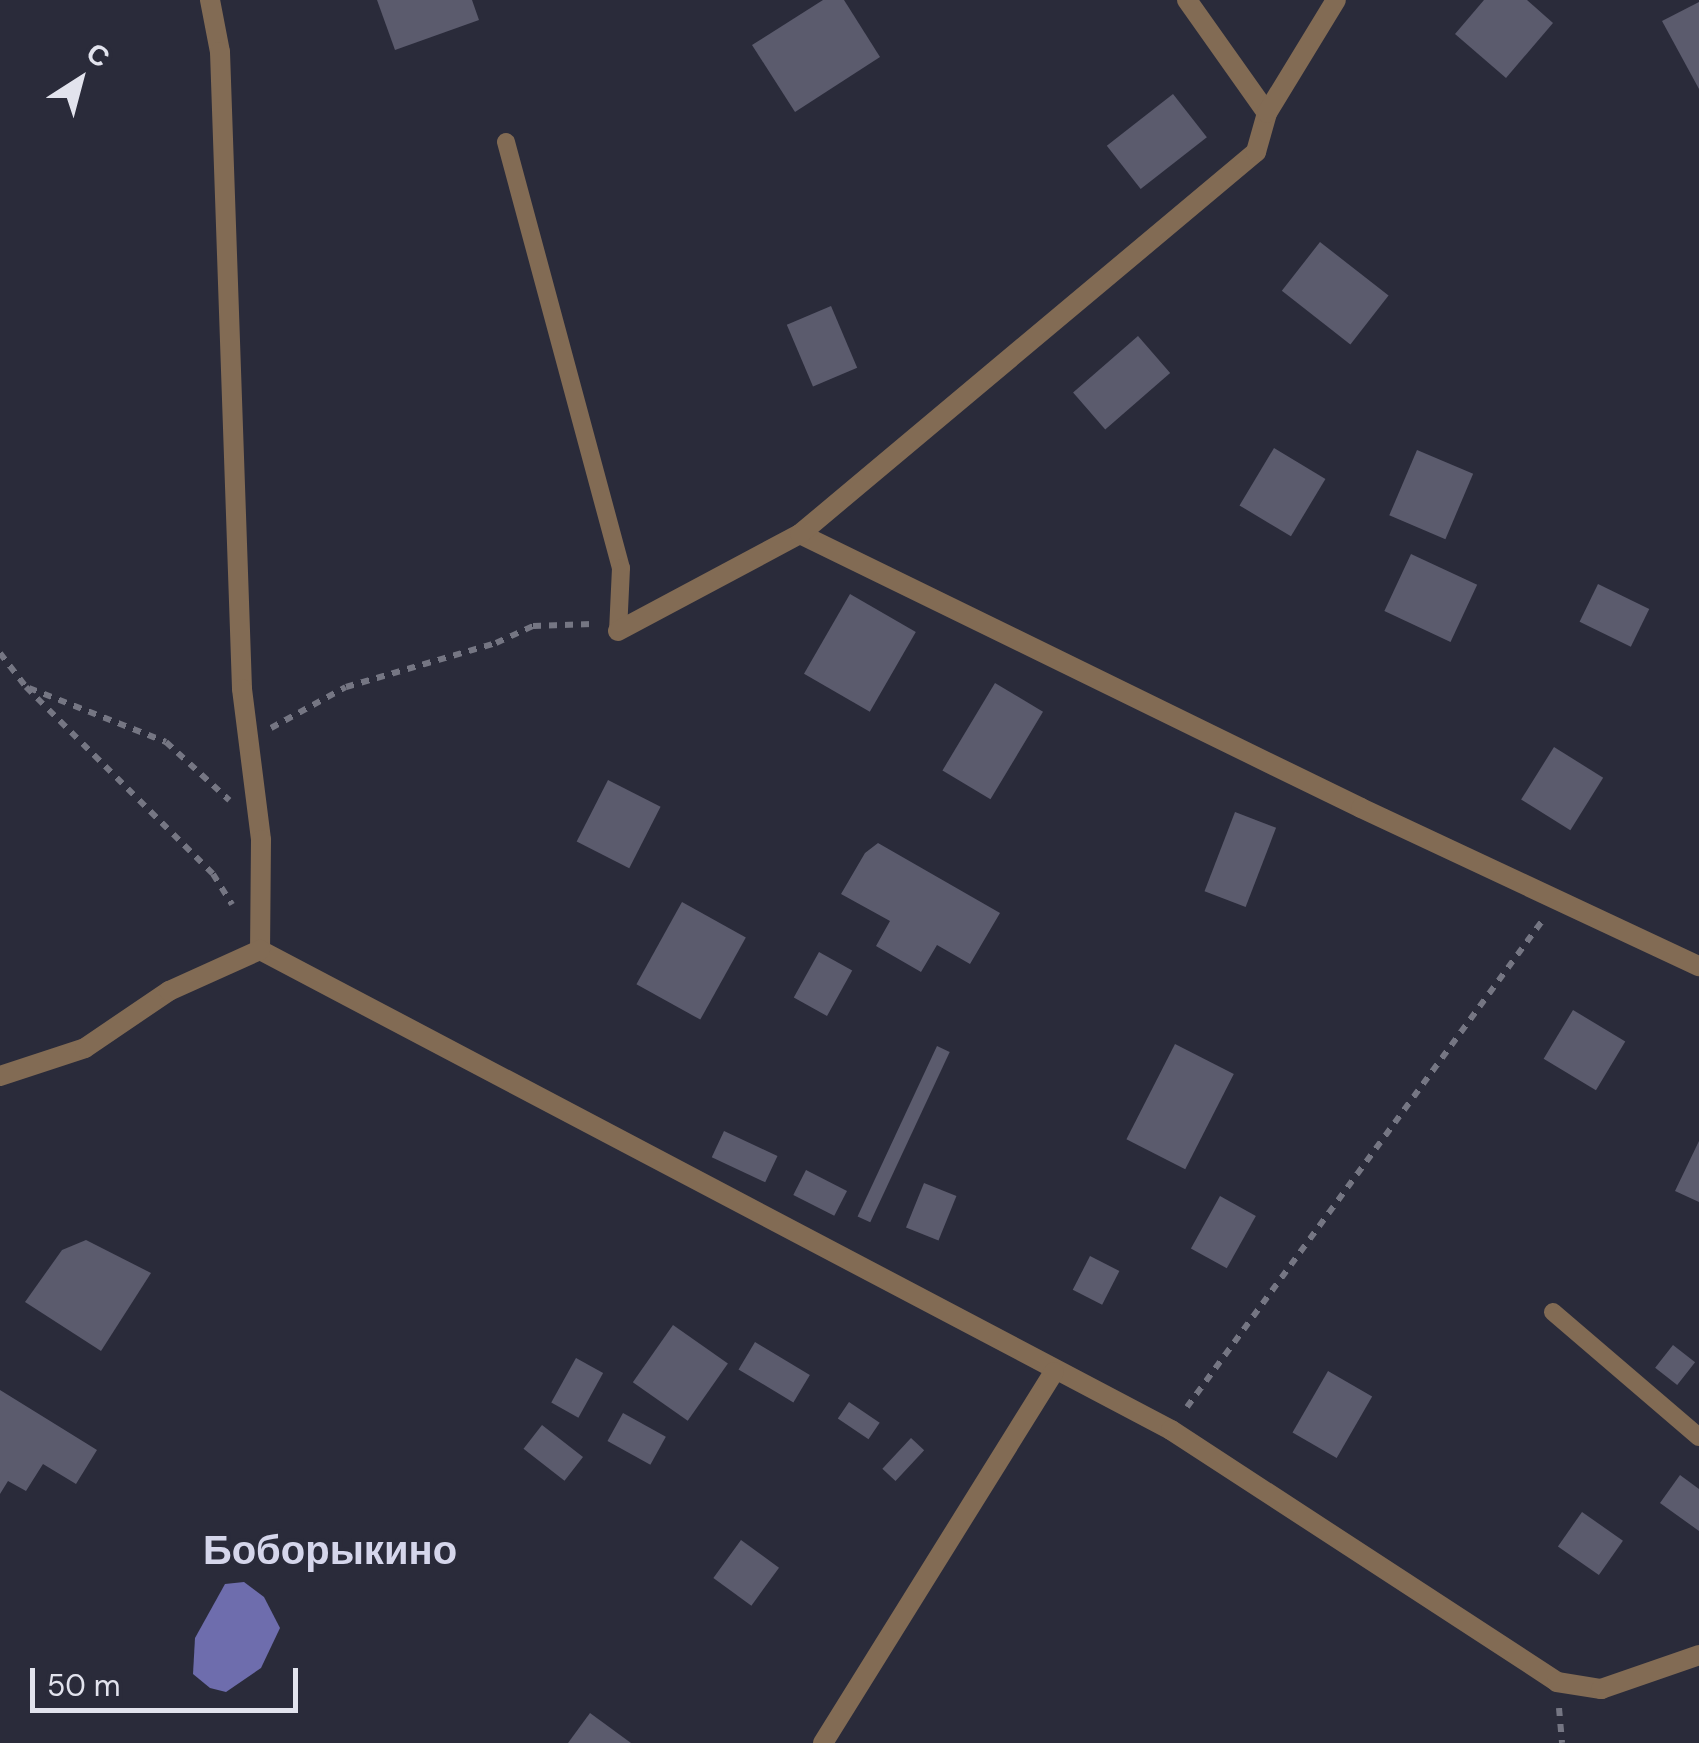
<!DOCTYPE html>
<meta charset="utf-8">
<style>
body{margin:0}
#map{position:relative;width:1699px;height:1743px;overflow:hidden;background:#2a2b3a;font-family:"DM Sans",sans-serif}
div>[style]{position:absolute}
[style*='--x']{left:calc(var(--x)*1px);top:calc(var(--y)*1px);width:calc(var(--w)*1px);rotate:calc(var(--a)*1deg)}
.water>*{inset:0;background:#6e6dad}
.building>*{inset:0;background:#5b5b6d;transform-origin:0 0}
.path>*{height:6px;margin-top:-3px;transform-origin:0;background:repeating-linear-gradient(90deg,#757683 0 8px,transparent 0 16px)}
.lane>*{height:18px;margin:-9px;padding:0 9px;transform-origin:9px;border-radius:9px;background:#826b54}
.street>*{height:20px;margin:-10px;padding:0 10px;transform-origin:10px;border-radius:10px;background:#826b54}
span{translate:-50% -50%;white-space:nowrap;text-align:center;line-height:1.15;-webkit-text-stroke:8px #2a2b3a;paint-order:stroke}
.quarter-label{font-size:40px;color:#d5d6eb;font-weight:700}
.north{position:absolute;left:30px;top:30px;width:100px;height:100px;-webkit-text-stroke:8px #2a2b3a;paint-order:stroke;rotate:36deg;font-size:28px;font-weight:700;line-height:40px;text-align:center;color:#e2e3ed}
.north::after{content:'';display:block;margin:auto;width:35px;height:45px;background:#e2e3ed;clip-path:polygon(50% 0,100% 100%,50% 72%,0 100%)}
.scale{position:absolute;left:30px;top:1668px;width:268px;height:45px;box-sizing:border-box;border:5px solid #e2e3ed;border-top:0;padding-left:12px;font-size:30px;line-height:35px;white-space:nowrap;color:#e2e3ed;-webkit-text-stroke:8px #2a2b3a;paint-order:stroke}
</style>
<div id="map">
<div class="water">
<div style="clip-path:polygon(244px 1582px,264px 1597px,280px 1628px,261px 1668px,226px 1692px,210px 1688px,193px 1674px,195px 1638px,225px 1584px)"></div>
</div>
<div class="building">
<div style="clip-path:polygon(377px 0,472px 0,479px 20px,395px 50px)"></div>
<div style="clip-path:polygon(823px 0,844px 0,880px 57px,795px 112px,752px 45px)"></div>
<div style="clip-path:polygon(1484px 0,1527px 0,1553px 23px,1506px 78px,1455px 34px)"></div>
<div style="clip-path:polygon(1699px 2px,1699px 89px,1662px 21px)"></div>
<div style="left:1173px;top:94px;width:55px;height:84px;rotate:52deg"></div>
<div style="left:1320px;top:242px;width:87px;height:62px;rotate:38deg"></div>
<div style="left:831px;top:306px;width:67px;height:48px;rotate:67deg"></div>
<div style="left:1138px;top:336px;width:49px;height:86px;rotate:49deg"></div>
<div style="left:1274px;top:448px;width:60px;height:67px;rotate:31deg"></div>
<div style="left:1417px;top:450px;width:61px;height:71px;rotate:23deg"></div>
<div style="left:1411px;top:554px;width:73px;height:63px;rotate:25deg"></div>
<div style="left:1598px;top:584px;width:57px;height:42px;rotate:26deg"></div>
<div style="left:850px;top:594px;width:76px;height:92px;rotate:30deg"></div>
<div style="left:995px;top:683px;width:56px;height:102px;rotate:31deg"></div>
<div style="left:1554px;top:747px;width:58px;height:62px;rotate:32deg"></div>
<div style="left:608px;top:780px;width:59px;height:69px;rotate:27deg"></div>
<div style="left:1235px;top:812px;width:44px;height:85px;rotate:21deg"></div>
<div style="clip-path:polygon(878px 843px,1000px 913px,970px 964px,937px 945px,921px 972px,876px 946px,890px 921px,841px 894px,865px 853px)"></div>
<div style="left:682px;top:902px;width:73px;height:94px;rotate:29deg"></div>
<div style="left:819px;top:952px;width:38px;height:52px;rotate:29deg"></div>
<div style="left:1573px;top:1010px;width:61px;height:57px;rotate:31deg"></div>
<div style="left:1175px;top:1044px;width:66px;height:107px;rotate:27deg"></div>
<div style="left:937px;top:1046px;width:14px;height:188px;rotate:25deg"></div>
<div style="left:724px;top:1131px;width:59px;height:29px;rotate:25deg"></div>
<div style="clip-path:polygon(1699px 1141px,1699px 1202px,1675px 1191px)"></div>
<div style="left:806px;top:1170px;width:46px;height:28px;rotate:27deg"></div>
<div style="left:924px;top:1183px;width:35px;height:48px;rotate:22deg"></div>
<div style="left:1220px;top:1196px;width:41px;height:60px;rotate:29deg"></div>
<div style="clip-path:polygon(86px 1240px,151px 1273px,101px 1351px,25px 1302px,62px 1250px)"></div>
<div style="left:1090px;top:1256px;width:33px;height:38px;rotate:27deg"></div>
<div style="left:673px;top:1325px;width:67px;height:70px;rotate:35deg"></div>
<div style="left:755px;top:1342px;width:64px;height:32px;rotate:31deg"></div>
<div style="left:1673px;top:1345px;width:28px;height:29px;rotate:38deg"></div>
<div style="left:576px;top:1358px;width:31px;height:51px;rotate:29deg"></div>
<div style="left:1328px;top:1371px;width:51px;height:71px;rotate:30deg"></div>
<div style="clip-path:polygon(0 1390px,97px 1450px,76px 1484px,43px 1464px,26px 1491px,8px 1481px,0 1494px)"></div>
<div style="left:849px;top:1402px;width:37px;height:20px;rotate:34deg"></div>
<div style="left:623px;top:1413px;width:49px;height:32px;rotate:29deg"></div>
<div style="left:542px;top:1425px;width:52px;height:30px;rotate:38deg"></div>
<div style="left:911px;top:1438px;width:18px;height:42px;rotate:43deg"></div>
<div style="clip-path:polygon(1680px 1475px,1699px 1489px,1699px 1531px,1660px 1503px)"></div>
<div style="left:1582px;top:1512px;width:50px;height:42px;rotate:35deg"></div>
<div style="left:741px;top:1540px;width:47px;height:47px;rotate:36deg"></div>
<div style="clip-path:polygon(590px 1713px,631px 1743px,568px 1743px)"></div>
</div>
<div class="path">
<div style="--x:0;--y:653;--w:43;--a:52.6"></div>
<div style="--x:26;--y:687;--w:264;--a:45"></div>
<div style="--x:213;--y:874;--w:36;--a:58"></div>
<div style="--x:29;--y:688;--w:147;--a:21.5"></div>
<div style="--x:166;--y:742;--w:86;--a:42.6"></div>
<div style="--x:271;--y:728;--w:85;--a:-28.7"></div>
<div style="--x:346;--y:687;--w:156;--a:-16.3"></div>
<div style="--x:496;--y:643;--w:41;--a:-24.7"></div>
<div style="--x:533;--y:626;--w:59;--a:-1.9"></div>
<div style="--x:1187;--y:1407;--w:602;--a:-53.85"></div>
<div style="--x:1559;--y:1708;--w:35;--a:85"></div>
</div>
<div class="lane">
<div style="--x:506;--y:142;--w:441;--a:74.9"></div>
<div style="--x:621;--y:568;--w:63;--a:92.7"></div>
<div style="--x:1553;--y:1312;--w:192;--a:40.6"></div>
</div>
<div class="street">
<div style="--x:210;--y:0;--w:53;--a:79.1"></div>
<div style="--x:220;--y:52;--w:637;--a:88.02"></div>
<div style="--x:242;--y:689;--w:152;--a:82.8"></div>
<div style="--x:261;--y:840;--w:110;--a:90.5"></div>
<div style="--x:260;--y:950;--w:1030;--a:27.78"></div>
<div style="--x:1171;--y:1430;--w:461;--a:33.1"></div>
<div style="--x:1557;--y:1682;--w:45;--a:9"></div>
<div style="--x:1601;--y:1689;--w:104;--a:-19.1"></div>
<div style="--x:1187;--y:0;--w:138;--a:54.7"></div>
<div style="--x:800;--y:534;--w:624;--a:26.03"></div>
<div style="--x:1361;--y:808;--w:373;--a:25.1"></div>
<div style="--x:618;--y:631;--w:206;--a:-28.1"></div>
<div style="--x:800;--y:534;--w:595;--a:-39.95"></div>
<div style="--x:1256;--y:152;--w:41;--a:-74.2"></div>
<div style="--x:1267;--y:113;--w:132;--a:-58.6"></div>
<div style="--x:0;--y:1076;--w:89;--a:-18.2"></div>
<div style="--x:85;--y:1048;--w:102;--a:-34.2"></div>
<div style="--x:169;--y:991;--w:100;--a:-24.3"></div>
<div style="--x:823;--y:1743;--w:437;--a:-58.1"></div>
</div>
<div class="quarter-label">
<span style="left:330px;top:1550px">Боборыкино</span>
</div>
<div class="north">С</div>
<div class="scale">50 m</div>
</div>
